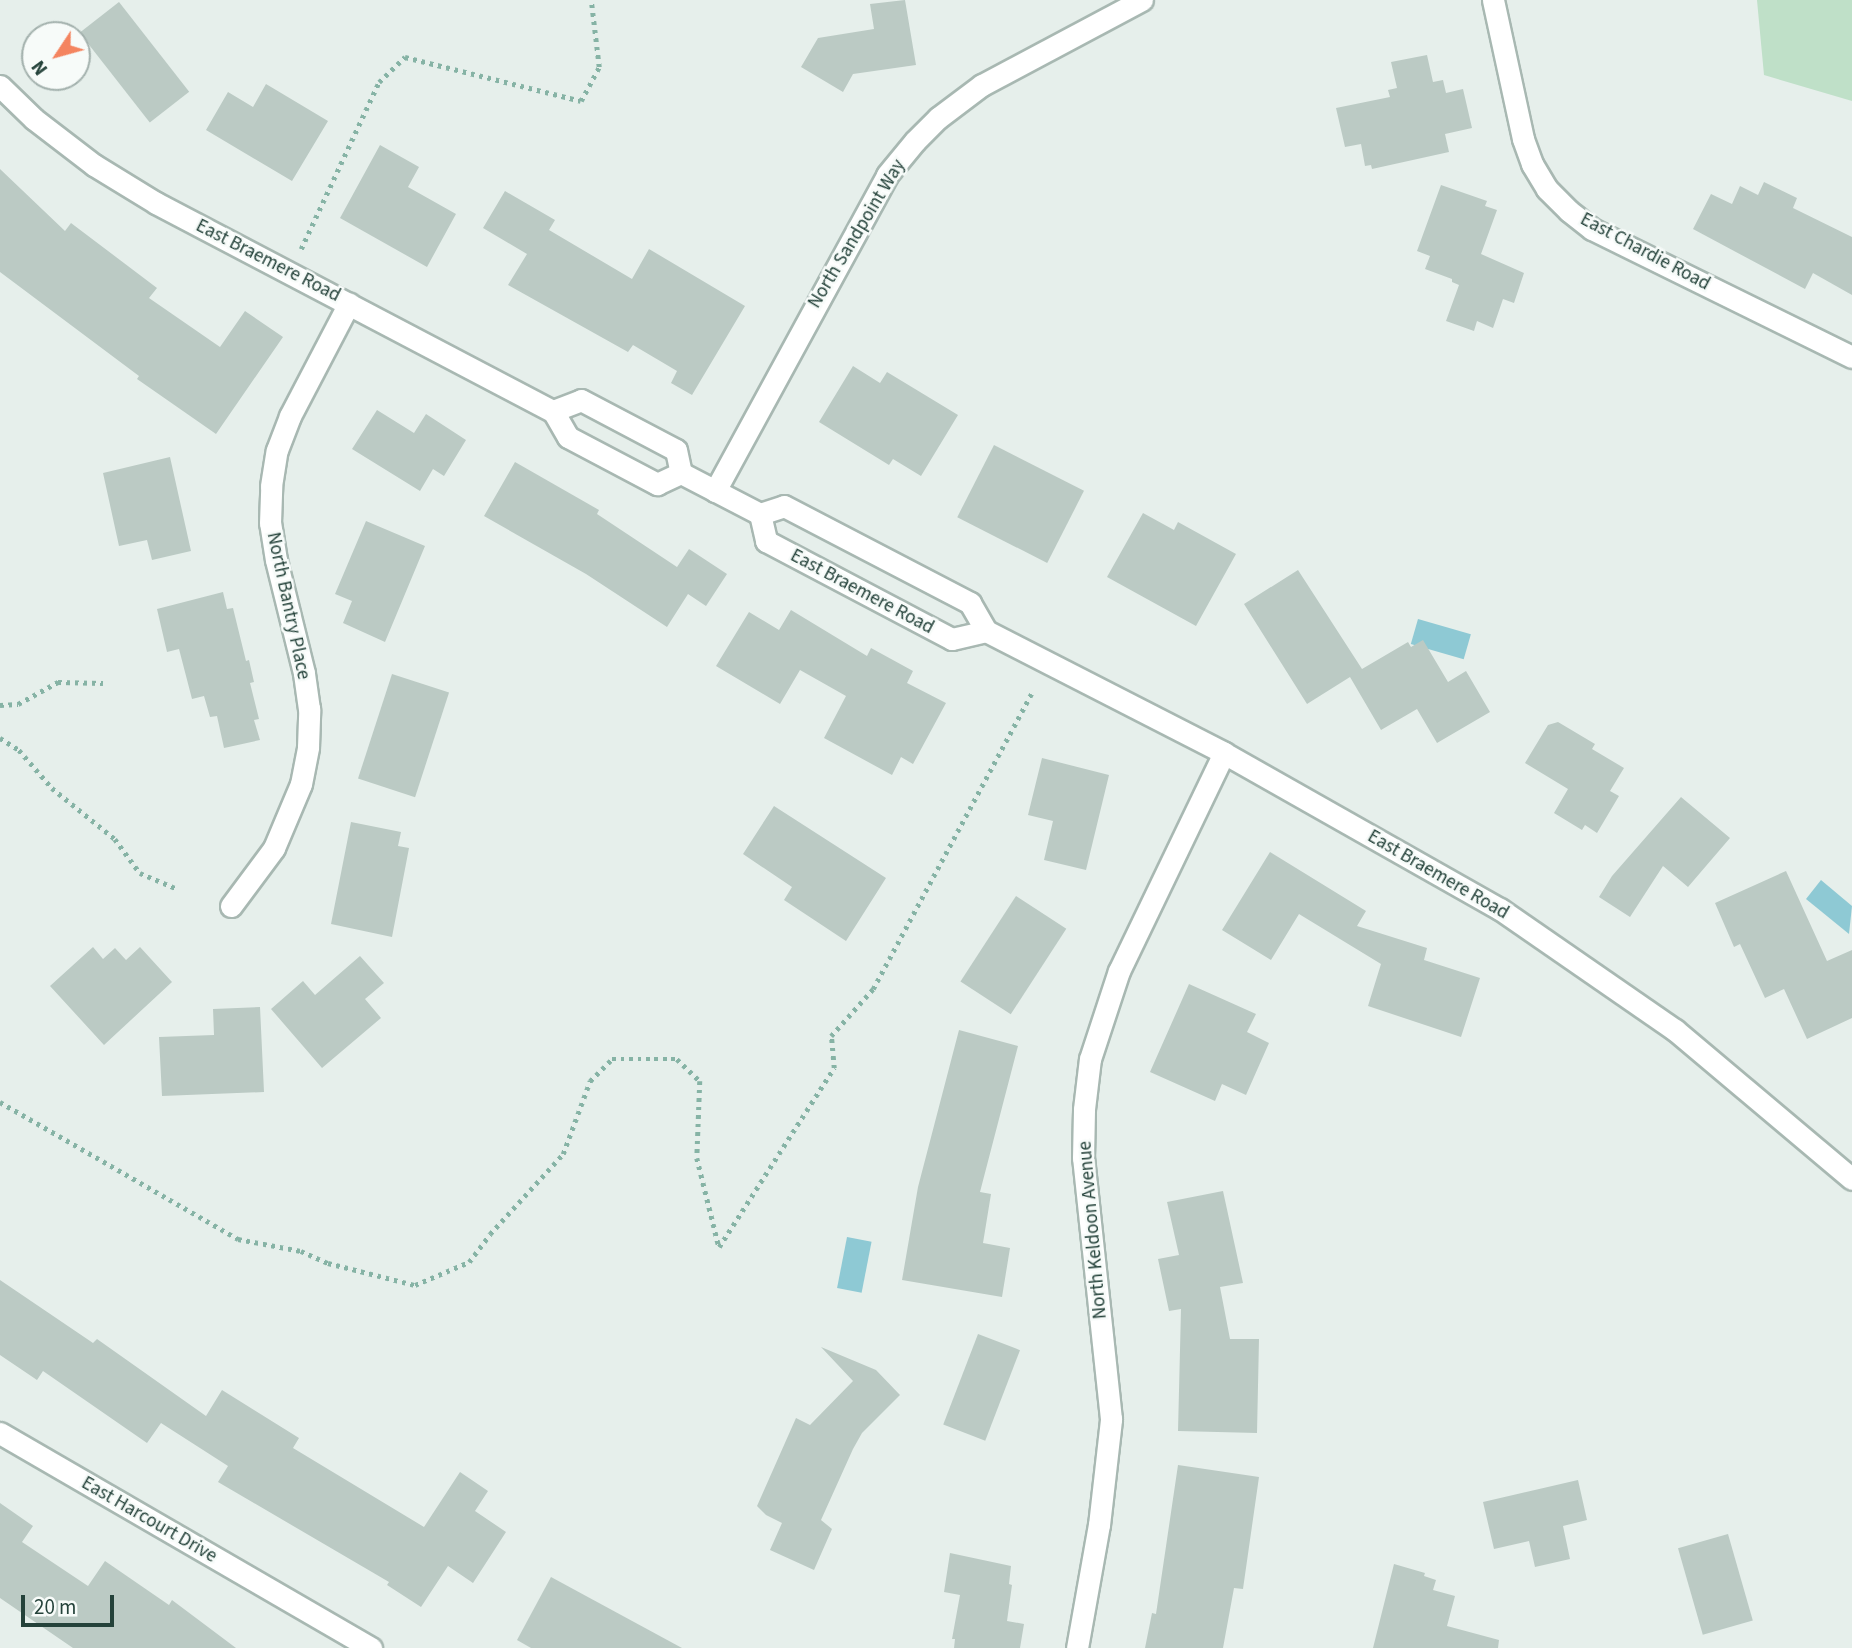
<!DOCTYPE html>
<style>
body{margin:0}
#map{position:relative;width:1852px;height:1648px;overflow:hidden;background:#e6efeb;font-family:"Source Sans 3",sans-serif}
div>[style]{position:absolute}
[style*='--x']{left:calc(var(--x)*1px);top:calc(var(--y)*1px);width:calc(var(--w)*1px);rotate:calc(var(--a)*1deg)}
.green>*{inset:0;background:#bfe0c8}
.water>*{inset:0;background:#8ec9d4;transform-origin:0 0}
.building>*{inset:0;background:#bbcac4;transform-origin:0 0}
.path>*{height:4.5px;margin-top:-2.25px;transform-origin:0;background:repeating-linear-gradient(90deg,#86b3a5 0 3.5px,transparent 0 8.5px)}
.roads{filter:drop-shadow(2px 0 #a8b8b2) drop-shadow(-2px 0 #a8b8b2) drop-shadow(0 2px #a8b8b2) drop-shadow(0 -2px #a8b8b2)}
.minor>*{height:21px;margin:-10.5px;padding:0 10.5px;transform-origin:10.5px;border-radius:10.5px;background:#fff}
span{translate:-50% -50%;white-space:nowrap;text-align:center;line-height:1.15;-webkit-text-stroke:5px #f7fbf9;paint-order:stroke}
.street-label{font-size:19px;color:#24423a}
.north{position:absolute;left:21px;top:21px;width:70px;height:70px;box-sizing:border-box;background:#f7fbf9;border:2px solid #a3b1ad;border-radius:50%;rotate:234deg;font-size:19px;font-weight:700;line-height:28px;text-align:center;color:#24423a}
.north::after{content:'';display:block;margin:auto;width:24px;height:32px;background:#f4845f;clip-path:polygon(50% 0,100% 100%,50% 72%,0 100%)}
.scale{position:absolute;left:21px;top:1595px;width:93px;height:32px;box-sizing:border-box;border:4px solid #24423a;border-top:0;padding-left:9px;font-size:21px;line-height:24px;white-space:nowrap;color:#24423a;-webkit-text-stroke:5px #f7fbf9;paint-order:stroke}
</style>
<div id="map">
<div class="green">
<div style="clip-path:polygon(1757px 0,1852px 0,1852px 101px,1764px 75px)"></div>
</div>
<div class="water">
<div style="left:1418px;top:619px;width:55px;height:26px;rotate:16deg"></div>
<div style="clip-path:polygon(1821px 880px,1852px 906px,1849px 934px,1806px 899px)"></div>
<div style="left:847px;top:1237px;width:25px;height:52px;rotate:11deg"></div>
</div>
<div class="building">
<div style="clip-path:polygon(905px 0,916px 65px,853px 74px,843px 92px,801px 67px,818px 38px,874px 29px,870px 4px)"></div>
<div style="left:119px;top:2px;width:114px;height:50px;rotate:52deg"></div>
<div style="clip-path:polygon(1427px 55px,1433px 82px,1443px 80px,1446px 93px,1463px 89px,1472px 128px,1445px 134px,1449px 152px,1372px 169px,1371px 165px,1365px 166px,1361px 144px,1345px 147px,1336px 108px,1390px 97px,1388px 90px,1397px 88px,1391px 62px)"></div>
<div style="clip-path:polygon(266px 84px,328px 121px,292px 181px,206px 130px,228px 92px,253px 107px)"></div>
<div style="clip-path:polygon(380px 145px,419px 167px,408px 187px,456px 214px,427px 267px,340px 218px)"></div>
<div style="clip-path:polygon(0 169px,65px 231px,71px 223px,157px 288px,149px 298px,220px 347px,245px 311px,283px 337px,216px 434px,137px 379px,139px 376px,0 272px)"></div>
<div style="clip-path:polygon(1764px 182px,1797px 198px,1793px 208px,1852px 237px,1852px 295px,1813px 273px,1805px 289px,1693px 229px,1711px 194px,1732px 204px,1740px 186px,1758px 195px)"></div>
<div style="clip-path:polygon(1441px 185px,1487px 201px,1485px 206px,1497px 210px,1481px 254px,1524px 273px,1514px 303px,1503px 299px,1493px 328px,1477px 321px,1474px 331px,1446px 321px,1459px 285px,1452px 282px,1452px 279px,1425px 269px,1430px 256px,1417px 251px)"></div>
<div style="clip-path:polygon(505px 191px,555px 220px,549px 230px,632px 279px,649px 249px,745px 306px,692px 395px,671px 383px,677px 371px,633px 345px,628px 352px,508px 285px,527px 254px,483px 228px)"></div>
<div style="clip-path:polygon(853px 366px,880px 383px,887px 372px,958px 415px,921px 476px,893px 459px,889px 465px,819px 422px)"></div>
<div style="clip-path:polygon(377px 410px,414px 433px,426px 414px,466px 440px,444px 476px,433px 469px,420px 491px,352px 449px)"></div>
<div style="left:994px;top:445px;width:101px;height:81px;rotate:27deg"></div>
<div style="clip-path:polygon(170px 457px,191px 551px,152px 560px,147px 540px,119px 546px,103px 473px)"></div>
<div style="clip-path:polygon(515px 462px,599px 510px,597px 514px,677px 567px,689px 549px,727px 574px,706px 606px,688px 594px,667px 627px,586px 574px,484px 516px)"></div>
<div style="clip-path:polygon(1143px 513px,1174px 530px,1178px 522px,1236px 554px,1196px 626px,1107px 577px)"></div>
<div style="clip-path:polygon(366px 521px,425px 546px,385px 642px,343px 623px,352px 601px,335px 594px)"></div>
<div style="clip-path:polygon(1298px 570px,1362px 669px,1408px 642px,1411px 647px,1423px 640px,1448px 682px,1466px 671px,1490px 712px,1437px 743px,1417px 709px,1381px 730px,1350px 677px,1307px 704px,1244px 604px)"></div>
<div style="clip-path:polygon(223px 592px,227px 609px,233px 608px,246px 661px,249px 660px,254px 682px,250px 683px,259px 719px,254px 720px,260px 740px,224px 748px,217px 716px,210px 717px,204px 696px,192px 699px,179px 649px,167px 652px,157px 609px)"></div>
<div style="clip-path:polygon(791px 610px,867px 656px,871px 648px,913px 671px,907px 683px,946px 703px,913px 764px,901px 757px,892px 775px,824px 738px,846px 696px,800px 670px,780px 704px,716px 666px,749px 612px,779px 630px)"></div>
<div style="left:392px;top:674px;width:60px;height:110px;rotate:18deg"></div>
<div style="clip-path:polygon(1558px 722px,1595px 744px,1592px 749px,1624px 768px,1610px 791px,1619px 796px,1597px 833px,1585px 825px,1582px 830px,1554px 813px,1568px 789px,1525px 763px,1548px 725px)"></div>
<div style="clip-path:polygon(1042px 758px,1109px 775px,1086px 870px,1044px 860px,1053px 821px,1028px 815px)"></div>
<div style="clip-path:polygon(1681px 797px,1730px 838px,1688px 887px,1663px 866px,1630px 917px,1599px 897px,1612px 876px)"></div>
<div style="clip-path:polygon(774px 806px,886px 878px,846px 941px,784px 900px,792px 887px,743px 854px)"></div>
<div style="clip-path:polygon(351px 822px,401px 832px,398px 846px,409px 848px,392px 937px,331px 924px)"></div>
<div style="clip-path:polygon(1270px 852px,1366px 911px,1357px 926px,1427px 948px,1424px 960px,1480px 978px,1461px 1037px,1368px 1006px,1381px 964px,1299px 914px,1271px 960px,1222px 930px)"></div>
<div style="clip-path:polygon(1786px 871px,1827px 961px,1852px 950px,1852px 1018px,1807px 1039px,1784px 989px,1765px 998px,1740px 944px,1734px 947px,1715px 903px)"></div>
<div style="left:1016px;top:896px;width:60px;height:102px;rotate:33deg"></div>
<div style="clip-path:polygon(93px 947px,103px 959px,115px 948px,126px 960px,140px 947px,172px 982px,104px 1045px,50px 986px)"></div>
<div style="clip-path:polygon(360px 956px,384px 983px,365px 999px,381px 1018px,322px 1068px,271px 1009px,303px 981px,315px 995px)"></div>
<div style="clip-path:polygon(1189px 984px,1256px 1014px,1247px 1032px,1269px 1043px,1246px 1095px,1222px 1084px,1215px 1101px,1150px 1072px)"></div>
<div style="clip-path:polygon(260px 1007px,264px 1092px,162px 1096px,159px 1037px,214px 1035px,213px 1009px)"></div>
<div style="clip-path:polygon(959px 1030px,1018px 1046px,980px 1192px,991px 1194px,983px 1243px,1010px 1248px,1002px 1297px,902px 1280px,918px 1187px)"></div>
<div style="clip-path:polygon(1223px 1191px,1243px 1283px,1220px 1287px,1230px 1339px,1259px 1339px,1257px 1433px,1178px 1431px,1181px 1309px,1169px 1311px,1158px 1259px,1179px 1255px,1167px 1202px)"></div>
<div style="clip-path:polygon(0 1280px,93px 1343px,97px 1339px,206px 1416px,222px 1390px,299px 1438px,293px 1448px,424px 1527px,460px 1472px,488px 1491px,475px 1511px,506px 1532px,473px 1583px,448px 1566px,421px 1607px,387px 1585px,389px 1582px,218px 1482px,228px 1466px,161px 1423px,147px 1443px,43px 1371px,37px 1380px,0 1355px)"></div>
<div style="left:978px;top:1334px;width:45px;height:97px;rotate:21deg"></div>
<div style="clip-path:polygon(821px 1347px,876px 1370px,900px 1395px,862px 1433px,853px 1449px,821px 1520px,832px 1529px,814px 1570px,770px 1550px,782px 1523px,766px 1515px,757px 1506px,796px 1418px,810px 1425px,853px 1381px)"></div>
<div style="clip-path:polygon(1178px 1465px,1259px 1477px,1243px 1589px,1234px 1588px,1223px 1648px,1145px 1648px,1152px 1613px,1156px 1614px)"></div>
<div style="clip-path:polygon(1578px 1480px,1587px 1520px,1563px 1526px,1570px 1559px,1535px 1567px,1529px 1541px,1494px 1549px,1483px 1502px)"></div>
<div style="clip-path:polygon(0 1503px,33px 1526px,22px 1542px,88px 1586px,105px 1561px,169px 1605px,172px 1600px,236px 1648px,73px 1648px,0 1598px)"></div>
<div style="left:1728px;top:1534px;width:90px;height:52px;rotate:74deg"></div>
<div style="clip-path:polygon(950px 1553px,1011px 1566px,1009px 1584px,1012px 1585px,1007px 1621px,1024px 1624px,1020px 1648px,954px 1648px,955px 1639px,952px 1639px,960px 1595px,944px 1592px)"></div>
<div style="clip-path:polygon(1394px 1564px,1425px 1573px,1424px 1576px,1436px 1580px,1433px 1590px,1455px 1596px,1447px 1626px,1499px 1640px,1498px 1648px,1373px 1648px)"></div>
<div style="clip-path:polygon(551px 1577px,682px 1648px,531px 1648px,517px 1640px)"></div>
</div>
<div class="path">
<div style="--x:301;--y:249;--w:184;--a:-65"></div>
<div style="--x:379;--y:82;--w:36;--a:-44"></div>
<div style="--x:405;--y:57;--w:181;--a:14"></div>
<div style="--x:581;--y:101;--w:38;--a:-62"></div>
<div style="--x:599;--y:67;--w:67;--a:-96.8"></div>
<div style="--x:0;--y:705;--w:18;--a:-3"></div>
<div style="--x:18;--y:704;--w:46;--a:-28.8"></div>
<div style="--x:58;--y:682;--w:45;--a:1.3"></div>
<div style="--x:0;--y:738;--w:22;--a:32"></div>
<div style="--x:19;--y:750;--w:50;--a:49"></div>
<div style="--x:52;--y:788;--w:81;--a:39"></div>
<div style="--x:115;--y:839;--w:42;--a:53.7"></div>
<div style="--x:140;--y:873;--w:39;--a:23"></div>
<div style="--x:0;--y:1102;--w:275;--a:29.9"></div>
<div style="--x:238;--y:1239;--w:64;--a:10.8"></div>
<div style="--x:301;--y:1251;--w:30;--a:24"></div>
<div style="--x:328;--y:1263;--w:90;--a:14.2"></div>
<div style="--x:415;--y:1285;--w:59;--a:-23.1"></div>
<div style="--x:469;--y:1262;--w:35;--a:-53"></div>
<div style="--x:490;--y:1234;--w:108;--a:-47.6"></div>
<div style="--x:563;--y:1154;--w:78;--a:-69.7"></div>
<div style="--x:590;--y:1081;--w:31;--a:-45"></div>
<div style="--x:612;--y:1059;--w:65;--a:0"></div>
<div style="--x:677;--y:1059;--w:32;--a:44"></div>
<div style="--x:700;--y:1081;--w:77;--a:92.2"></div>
<div style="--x:697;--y:1158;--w:92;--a:76.1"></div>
<div style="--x:719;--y:1247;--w:213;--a:-57.3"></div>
<div style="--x:834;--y:1068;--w:32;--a:-95"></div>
<div style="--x:831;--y:1036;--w:63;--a:-48.2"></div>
<div style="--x:873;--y:989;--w:335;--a:-61.8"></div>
</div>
<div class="roads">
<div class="minor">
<div style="--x:1493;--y:0;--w:142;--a:77.8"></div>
<div style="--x:1523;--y:139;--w:27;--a:70"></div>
<div style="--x:1532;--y:164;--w:29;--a:59"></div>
<div style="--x:1547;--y:189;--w:31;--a:45"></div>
<div style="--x:1569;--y:211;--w:29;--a:38"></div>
<div style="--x:1592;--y:229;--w:290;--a:26.2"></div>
<div style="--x:0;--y:86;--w:47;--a:44.1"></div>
<div style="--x:34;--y:119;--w:76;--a:37.5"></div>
<div style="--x:94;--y:165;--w:73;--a:31.5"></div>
<div style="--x:156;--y:203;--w:448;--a:27.7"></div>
<div style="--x:553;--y:411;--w:30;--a:60"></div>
<div style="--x:568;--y:437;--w:101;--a:27.8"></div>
<div style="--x:657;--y:484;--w:26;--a:-25"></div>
<div style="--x:553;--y:411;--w:30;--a:-21"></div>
<div style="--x:581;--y:400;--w:107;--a:27.8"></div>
<div style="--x:676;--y:450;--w:24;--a:78"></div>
<div style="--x:681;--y:473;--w:89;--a:27.4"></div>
<div style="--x:760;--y:514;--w:25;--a:-18"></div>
<div style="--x:784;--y:506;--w:210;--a:27.5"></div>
<div style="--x:970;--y:603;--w:32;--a:60"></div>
<div style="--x:986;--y:631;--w:267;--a:27.1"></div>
<div style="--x:1224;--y:753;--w:317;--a:29.5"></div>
<div style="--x:1500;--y:909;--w:213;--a:34.7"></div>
<div style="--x:1675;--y:1030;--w:231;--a:40.1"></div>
<div style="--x:715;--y:491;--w:360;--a:-61.4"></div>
<div style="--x:887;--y:175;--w:44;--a:-50.5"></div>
<div style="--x:915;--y:141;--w:33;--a:-45"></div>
<div style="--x:938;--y:118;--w:55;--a:-36.9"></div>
<div style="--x:982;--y:85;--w:181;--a:-28"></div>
<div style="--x:760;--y:514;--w:28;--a:77"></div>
<div style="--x:766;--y:541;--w:210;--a:27.8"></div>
<div style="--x:952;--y:639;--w:35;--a:-13"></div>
<div style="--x:231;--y:906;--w:72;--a:-53.4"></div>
<div style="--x:274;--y:848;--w:69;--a:-67.1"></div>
<div style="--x:301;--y:784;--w:38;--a:-79"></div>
<div style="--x:308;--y:747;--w:38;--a:-88"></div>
<div style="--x:309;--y:709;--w:36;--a:-98"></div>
<div style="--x:304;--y:673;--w:116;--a:-103.9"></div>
<div style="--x:276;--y:560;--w:37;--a:-99"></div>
<div style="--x:270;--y:523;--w:37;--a:-88"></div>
<div style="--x:271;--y:486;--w:36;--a:-81"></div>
<div style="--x:277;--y:450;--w:36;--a:-69"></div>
<div style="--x:290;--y:416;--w:127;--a:-62.4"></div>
<div style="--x:0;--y:1433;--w:429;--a:30.1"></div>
<div style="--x:1077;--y:1648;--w:125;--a:-79.9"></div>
<div style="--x:1099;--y:1525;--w:107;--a:-83.5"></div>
<div style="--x:1111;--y:1419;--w:262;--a:-96.1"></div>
<div style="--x:1083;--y:1158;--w:49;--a:-88.8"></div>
<div style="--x:1084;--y:1109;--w:50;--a:-83.2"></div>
<div style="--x:1090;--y:1059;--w:93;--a:-71.8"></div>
<div style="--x:1119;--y:971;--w:242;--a:-64.3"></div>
</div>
</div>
<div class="street-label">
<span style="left:857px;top:234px;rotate:-59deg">North Sandpoint Way</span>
<span style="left:1645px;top:252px;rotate:28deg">East Chardie Road</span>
<span style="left:268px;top:261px;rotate:27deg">East Braemere Road</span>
<span style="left:862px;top:592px;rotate:28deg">East Braemere Road</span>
<span style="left:288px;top:606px;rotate:78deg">North Bantry Place</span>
<span style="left:1438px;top:875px;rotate:30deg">East Braemere Road</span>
<span style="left:1093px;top:1230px;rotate:-95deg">North Keldoon Avenue</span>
<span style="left:149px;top:1520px;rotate:30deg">East Harcourt Drive</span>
</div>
<div class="north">N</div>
<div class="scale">20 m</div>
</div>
